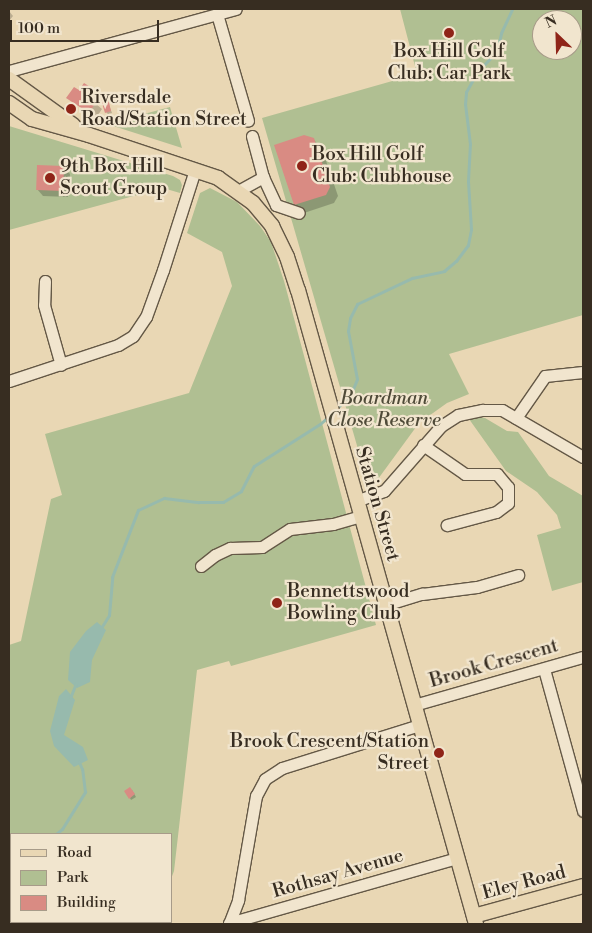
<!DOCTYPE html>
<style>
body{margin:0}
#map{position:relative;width:592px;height:933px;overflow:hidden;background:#e9d7b4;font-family:"Libre Bodoni",serif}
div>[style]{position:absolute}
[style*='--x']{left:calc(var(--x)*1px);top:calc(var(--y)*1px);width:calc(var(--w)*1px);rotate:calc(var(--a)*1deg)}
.green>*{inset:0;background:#b0bf92}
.water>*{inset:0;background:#97baad}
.shadow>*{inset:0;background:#0003}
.stream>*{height:3px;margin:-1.5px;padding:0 1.5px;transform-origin:1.5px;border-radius:1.5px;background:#97baad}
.building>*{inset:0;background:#d98b83;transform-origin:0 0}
.roads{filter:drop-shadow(1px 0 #645846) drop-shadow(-1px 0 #645846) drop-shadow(0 1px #645846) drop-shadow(0 -1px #645846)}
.minor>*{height:11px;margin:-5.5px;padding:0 5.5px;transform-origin:5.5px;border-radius:5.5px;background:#f1e5ce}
.major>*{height:14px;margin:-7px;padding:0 7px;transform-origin:7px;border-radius:7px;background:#e9d7b4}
.dots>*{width:14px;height:14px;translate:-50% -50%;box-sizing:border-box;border:2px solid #f1e5ce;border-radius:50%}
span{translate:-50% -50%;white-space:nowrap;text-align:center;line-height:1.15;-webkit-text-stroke:4.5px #f1e5ce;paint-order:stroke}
.poi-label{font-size:19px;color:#372d21}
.left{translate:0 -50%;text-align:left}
.right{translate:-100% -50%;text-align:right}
.park-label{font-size:19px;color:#4f4a38;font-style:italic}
.street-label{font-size:19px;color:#372d21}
.frame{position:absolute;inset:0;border:10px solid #372d21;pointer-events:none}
.legend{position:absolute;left:10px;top:833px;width:162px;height:90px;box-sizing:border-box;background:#f1e5ce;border:1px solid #a79b89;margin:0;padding:6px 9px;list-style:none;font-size:15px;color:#372d21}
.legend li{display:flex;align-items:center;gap:10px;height:25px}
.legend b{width:25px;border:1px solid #a79b89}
.north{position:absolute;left:532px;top:10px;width:50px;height:50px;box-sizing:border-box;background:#f1e5ce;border:1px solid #a79b89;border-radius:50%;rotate:336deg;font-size:14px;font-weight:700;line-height:20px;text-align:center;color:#372d21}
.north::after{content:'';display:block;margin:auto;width:18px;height:22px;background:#8f2418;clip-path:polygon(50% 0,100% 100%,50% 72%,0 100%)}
.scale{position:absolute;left:10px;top:20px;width:149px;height:22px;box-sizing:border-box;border:2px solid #372d21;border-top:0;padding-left:6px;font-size:15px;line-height:18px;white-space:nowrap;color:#372d21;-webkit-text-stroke:4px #f1e5ce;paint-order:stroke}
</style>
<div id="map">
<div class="green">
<div style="clip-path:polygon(evenodd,400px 9px,583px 9px,583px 315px,449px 354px,469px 394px,447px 403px,419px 423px,378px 479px,372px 483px,367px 480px,262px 118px,417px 74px,400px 9px,542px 20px,572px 20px,572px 50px,542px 50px,542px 20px)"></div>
<div style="clip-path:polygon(170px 107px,182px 148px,107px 124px)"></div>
<div style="clip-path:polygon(9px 126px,173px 176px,180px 180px,182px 185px,180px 193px,163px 188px,9px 230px)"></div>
<div style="clip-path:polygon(210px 188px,237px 202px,260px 226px,271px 242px,284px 281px,376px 625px,231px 666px,229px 661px,197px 670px,174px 871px,171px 879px,171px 834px,11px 834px,11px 922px,154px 922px,153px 924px,9px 924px,9px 645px,21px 641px,51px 499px,62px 495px,45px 434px,189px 393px,232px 286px,222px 252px,187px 233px,200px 193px)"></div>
<div style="clip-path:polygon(477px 417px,485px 418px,507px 431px,518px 432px,549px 476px,583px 496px,583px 582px,552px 591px,537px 535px,561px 528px,557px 515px,537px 492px,506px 471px,469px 419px)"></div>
</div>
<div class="water">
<div style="clip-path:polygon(97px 622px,106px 630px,92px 660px,90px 682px,77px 688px,68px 680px,70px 652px,86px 631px)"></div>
<div style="clip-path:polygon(66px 689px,75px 700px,64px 735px,83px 747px,88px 760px,74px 767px,54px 746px,50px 731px,59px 696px)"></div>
</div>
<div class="shadow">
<div style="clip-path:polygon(9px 11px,13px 16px,9px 21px)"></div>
<div style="clip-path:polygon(94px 91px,101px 97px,96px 104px,102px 109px,96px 118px,68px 98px,80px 92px)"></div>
<div style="clip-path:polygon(107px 100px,112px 113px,108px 114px,106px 112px)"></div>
<div style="clip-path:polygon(313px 139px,322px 149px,338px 196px,334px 203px,304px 213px,295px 204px)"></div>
<div style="clip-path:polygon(63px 167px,70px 174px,68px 197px,43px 196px,37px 189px)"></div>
<div style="clip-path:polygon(132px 790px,136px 797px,131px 800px,130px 798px)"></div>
</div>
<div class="stream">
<div style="--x:336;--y:409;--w:21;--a:-45"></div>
<div style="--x:351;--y:394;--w:16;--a:-68"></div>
<div style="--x:357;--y:379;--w:49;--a:-100.6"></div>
<div style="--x:348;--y:331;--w:13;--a:-81"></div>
<div style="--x:350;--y:318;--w:16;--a:-63"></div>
<div style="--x:357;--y:304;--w:61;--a:-25.3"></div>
<div style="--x:412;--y:278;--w:33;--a:-12"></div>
<div style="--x:444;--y:271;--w:16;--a:-40"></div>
<div style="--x:456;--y:261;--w:20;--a:-53"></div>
<div style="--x:468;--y:245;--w:16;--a:-79"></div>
<div style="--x:471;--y:229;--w:48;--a:-93.6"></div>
<div style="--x:468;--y:181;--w:37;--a:-87"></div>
<div style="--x:470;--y:144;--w:40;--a:-97.1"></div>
<div style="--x:465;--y:104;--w:12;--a:-85"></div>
<div style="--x:466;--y:92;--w:23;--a:-61"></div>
<div style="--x:477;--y:72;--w:29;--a:-46"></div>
<div style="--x:497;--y:51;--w:18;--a:-77"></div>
<div style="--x:501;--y:33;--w:26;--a:-65"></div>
<div style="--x:101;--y:628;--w:15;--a:-58"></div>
<div style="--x:109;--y:615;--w:38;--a:-85"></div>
<div style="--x:112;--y:577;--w:72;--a:-68.8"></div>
<div style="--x:138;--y:510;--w:29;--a:-25"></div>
<div style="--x:164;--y:498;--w:35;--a:7"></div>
<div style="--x:199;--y:502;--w:24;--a:0"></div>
<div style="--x:223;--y:502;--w:21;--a:-31"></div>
<div style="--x:241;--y:491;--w:28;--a:-63"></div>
<div style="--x:254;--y:466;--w:78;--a:-32.5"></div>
<div style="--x:320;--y:424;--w:13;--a:-42"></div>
<div style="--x:70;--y:698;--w:16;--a:-68"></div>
<div style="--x:56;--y:834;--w:8;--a:-40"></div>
<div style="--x:62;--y:829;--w:44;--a:-58.1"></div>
<div style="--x:85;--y:792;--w:23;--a:-97"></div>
<div style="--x:82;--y:769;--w:8;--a:-113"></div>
<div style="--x:9;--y:861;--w:2;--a:0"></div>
</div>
<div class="building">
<div style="clip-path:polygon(84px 83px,95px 90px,90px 98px,96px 102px,89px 113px,66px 98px,74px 87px,79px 90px)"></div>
<div style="clip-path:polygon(108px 98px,111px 111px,105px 113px,101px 100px)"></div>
<div style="clip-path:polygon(304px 135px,314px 138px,330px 187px,326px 195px,294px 205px,274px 145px)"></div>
<div style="left:37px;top:165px;width:27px;height:25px;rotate:2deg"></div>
<div style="clip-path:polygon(130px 787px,135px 794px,129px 799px,124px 791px)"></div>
</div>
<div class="roads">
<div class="minor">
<div style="--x:217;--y:14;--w:111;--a:73.8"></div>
<div style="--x:9;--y:71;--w:235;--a:-15.3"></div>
<div style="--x:252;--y:136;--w:42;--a:75"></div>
<div style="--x:263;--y:177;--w:31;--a:65"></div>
<div style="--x:238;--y:191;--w:29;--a:-29"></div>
<div style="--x:276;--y:205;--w:24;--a:19"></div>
<div style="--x:45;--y:281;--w:24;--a:92"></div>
<div style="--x:44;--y:305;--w:62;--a:74.2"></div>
<div style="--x:9;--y:381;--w:115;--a:-18.3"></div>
<div style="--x:118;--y:345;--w:17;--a:-31"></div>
<div style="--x:133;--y:336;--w:23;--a:-56"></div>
<div style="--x:146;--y:317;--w:50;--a:-70.1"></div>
<div style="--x:163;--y:270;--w:105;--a:-72.3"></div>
<div style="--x:516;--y:418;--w:51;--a:-55.4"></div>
<div style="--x:545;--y:376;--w:38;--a:-6"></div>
<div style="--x:423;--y:445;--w:51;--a:34.6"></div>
<div style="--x:465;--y:474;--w:32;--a:0"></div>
<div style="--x:497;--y:474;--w:17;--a:50"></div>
<div style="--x:508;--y:487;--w:16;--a:90"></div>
<div style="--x:508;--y:503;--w:15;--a:143"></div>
<div style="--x:496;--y:512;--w:51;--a:165.1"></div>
<div style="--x:356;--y:501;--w:30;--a:-20"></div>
<div style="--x:384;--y:491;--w:86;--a:-48.8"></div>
<div style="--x:441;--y:426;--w:20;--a:-33"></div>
<div style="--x:458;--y:415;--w:25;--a:-12"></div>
<div style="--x:482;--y:410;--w:20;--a:0"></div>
<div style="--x:502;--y:410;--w:94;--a:30.1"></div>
<div style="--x:201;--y:566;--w:18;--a:-38"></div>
<div style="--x:215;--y:555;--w:17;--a:-25"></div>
<div style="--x:230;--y:548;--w:32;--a:-2"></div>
<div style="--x:262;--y:547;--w:33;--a:-33"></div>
<div style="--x:290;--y:529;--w:43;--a:-6.6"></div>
<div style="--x:333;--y:524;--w:29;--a:-16"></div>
<div style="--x:385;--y:605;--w:39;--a:-17"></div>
<div style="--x:422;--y:594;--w:55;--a:-7.3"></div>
<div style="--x:477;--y:587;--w:43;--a:-16.3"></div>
<div style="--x:544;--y:669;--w:147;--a:74.6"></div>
<div style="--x:414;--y:705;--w:176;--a:-15.9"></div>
<div style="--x:229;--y:923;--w:237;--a:-15.9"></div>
<div style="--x:229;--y:924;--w:26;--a:-69"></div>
<div style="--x:238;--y:900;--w:106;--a:-80.2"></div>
<div style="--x:256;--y:796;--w:19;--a:-62"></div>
<div style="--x:265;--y:779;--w:20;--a:-33"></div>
<div style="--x:282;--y:768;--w:144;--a:-17.4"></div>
</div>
<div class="major">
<div style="--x:9;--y:79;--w:79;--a:35.7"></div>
<div style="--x:9;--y:103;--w:28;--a:35"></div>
<div style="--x:32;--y:119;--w:59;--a:15.7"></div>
<div style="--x:89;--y:135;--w:136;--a:18.4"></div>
<div style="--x:218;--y:178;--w:43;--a:35.5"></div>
<div style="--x:253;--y:203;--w:30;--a:50"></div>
<div style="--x:272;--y:226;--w:34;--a:64"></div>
<div style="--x:287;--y:257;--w:35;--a:72"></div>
<div style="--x:298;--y:290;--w:659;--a:74.32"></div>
<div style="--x:474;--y:916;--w:113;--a:-15.4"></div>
</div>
</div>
<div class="dots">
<div style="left:449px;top:33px;background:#8f2418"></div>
<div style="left:71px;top:109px;background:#8f2418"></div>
<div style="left:302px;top:166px;background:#8f2418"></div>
<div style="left:50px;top:178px;background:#8f2418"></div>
<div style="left:277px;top:603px;background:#8f2418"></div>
<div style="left:439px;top:753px;background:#8f2418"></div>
</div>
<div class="poi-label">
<span style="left:449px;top:63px">Box Hill Golf<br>Club: Car Park</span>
<span class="left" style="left:81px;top:109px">Riversdale<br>Road/Station Street</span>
<span class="left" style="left:312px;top:166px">Box Hill Golf<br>Club: Clubhouse</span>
<span class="left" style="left:60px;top:178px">9th Box Hill<br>Scout Group</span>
<span class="left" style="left:287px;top:603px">Bennettswood<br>Bowling Club</span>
<span class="right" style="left:429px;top:753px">Brook Crescent/Station<br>Street</span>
</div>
<div class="park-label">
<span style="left:384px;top:410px">Boardman<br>Close Reserve</span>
</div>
<div class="street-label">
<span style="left:377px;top:504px;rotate:74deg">Station Street</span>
<span style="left:494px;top:664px;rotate:-16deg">Brook Crescent</span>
<span style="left:338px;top:874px;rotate:-16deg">Rothsay Avenue</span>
<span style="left:524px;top:883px;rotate:-15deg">Eley Road</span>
</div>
<div class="frame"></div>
<ul class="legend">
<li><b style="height:6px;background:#e9d7b4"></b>Road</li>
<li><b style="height:14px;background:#b0bf92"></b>Park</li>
<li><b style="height:14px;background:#d98b83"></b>Building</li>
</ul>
<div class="north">N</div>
<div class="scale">100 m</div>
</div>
